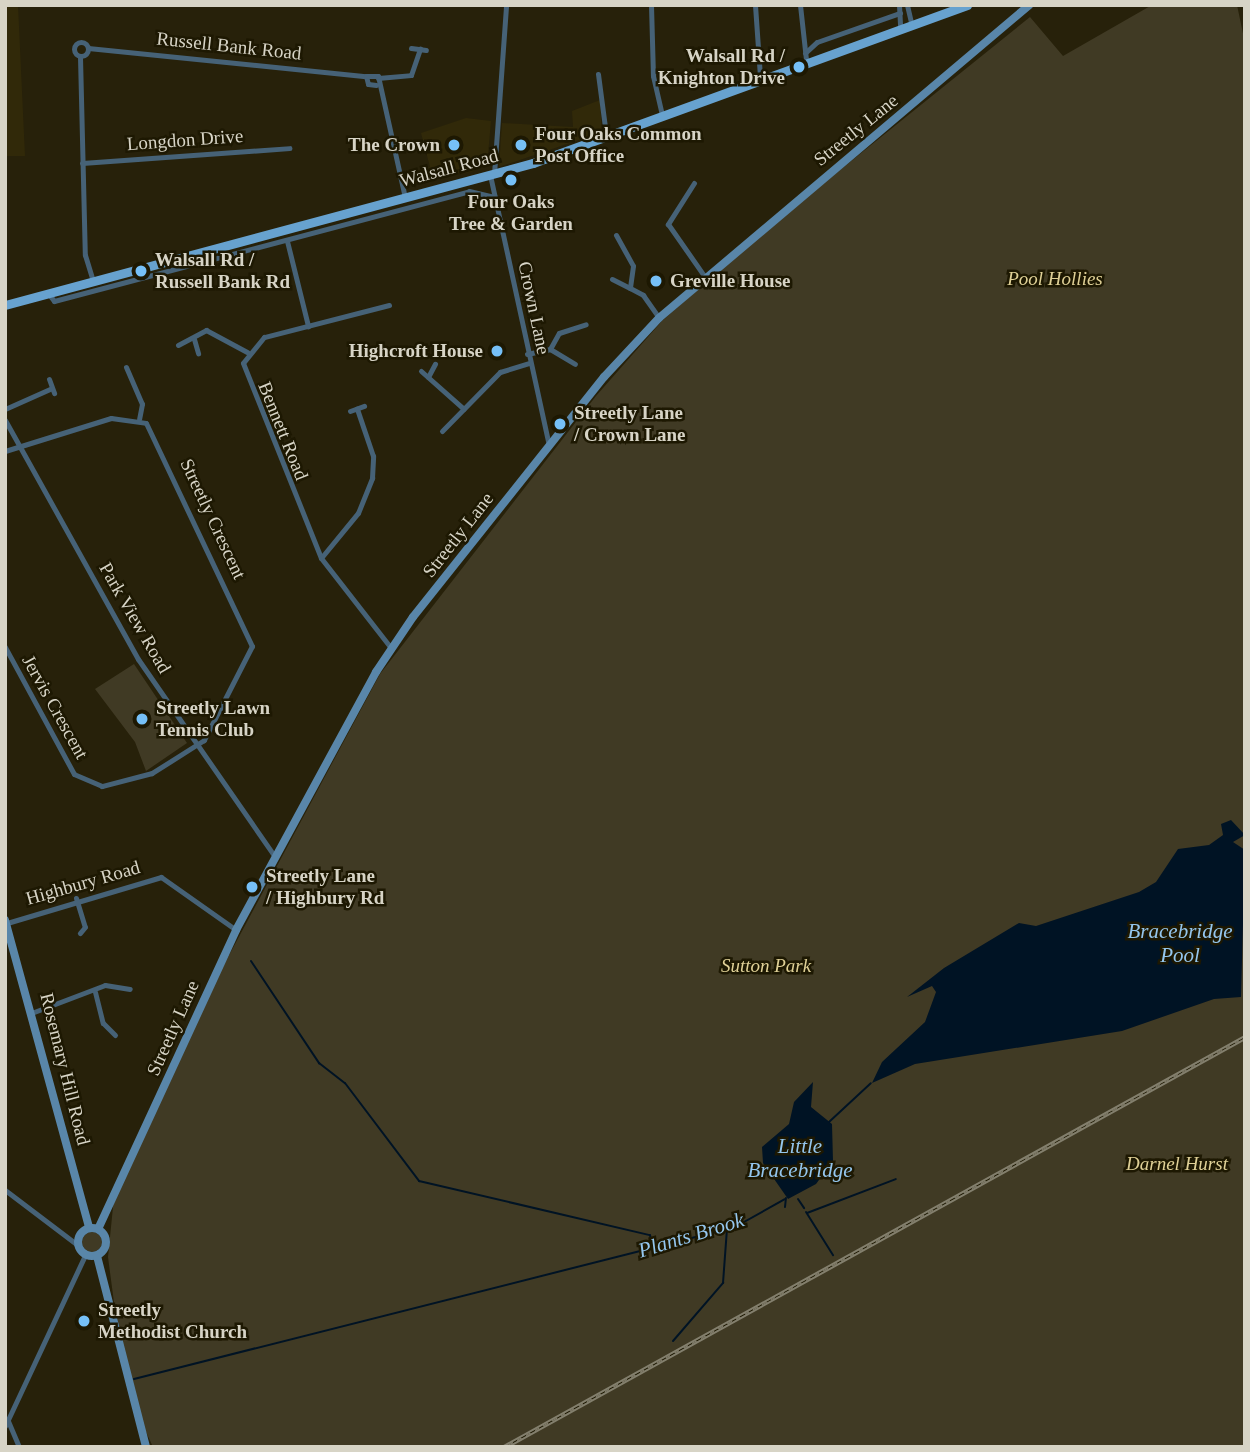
<!DOCTYPE html>
<style>
body{margin:0}
#map{position:relative;width:1250px;height:1452px;overflow:hidden;background:#27210a;font-family:Georgia,serif}
div>[style]{position:absolute}
[style*='--x']{left:calc(var(--x)*1px);top:calc(var(--y)*1px);width:calc(var(--w)*1px);rotate:calc(var(--a)*1deg)}
.built>*{inset:0;background:#312909}
.green>*{inset:0;background:#403a24}
.round{border-radius:50%}
.water>*{inset:0;background:#001324}
.stream>*{height:2px;margin:-1px;padding:0 1px;transform-origin:1px;border-radius:1px;background:#001324}
.street>*{height:5px;margin:-2.5px;padding:0 2.5px;transform-origin:2.5px;border-radius:2.5px;background:#466277}
.street>.ring{margin:-2.5px;padding:0;box-sizing:content-box;background:none;border:5px solid #466277;border-radius:50%}
.secondary>*{height:8px;margin:-4px;padding:0 4px;transform-origin:4px;border-radius:4px;background:#5986a9}
.secondary>.ring{margin:-4px;padding:0;box-sizing:content-box;background:none;border:8px solid #5986a9;border-radius:50%}
.primary>*{height:9px;margin:-4.5px;padding:0 4.5px;transform-origin:4.5px;border-radius:4.5px;background:#67a2cf}
.rail>*{height:4.5px;margin-top:-2.25px;transform-origin:0;background:repeating-linear-gradient(90deg,#1d1802 0 5px,#837f6d 0 10px);box-sizing:border-box;border-block:2px solid #837f6d}
.dots>*{width:19px;height:19px;translate:-50% -50%;box-sizing:border-box;border:4px solid #1d1802;border-radius:50%}
span{translate:-50% -50%;white-space:nowrap;text-align:center;line-height:1.15;-webkit-text-stroke:5px #1d1802;paint-order:stroke}
.street-label{font-size:19px;color:#d7d4c6}
.poi-label{font-size:19px;color:#d7d4c6;font-weight:700}
.right{translate:-100% -50%;text-align:right}
.left{translate:0 -50%;text-align:left}
.park-label{font-size:19px;color:#dfd096;font-style:italic}
.water-label{font-size:21px;color:#94c6ed;font-style:italic}
.frame{position:absolute;inset:0;border:7px solid #d7d4c6;pointer-events:none}
</style>
<div id="map">
<div class="built">
<div style="clip-path:polygon(5px 5px,18px 5px,25px 156px,5px 156px)"></div>
<div style="clip-path:polygon(600px 100px,602px 132px,499px 167px,502px 123px,573px 127px,572px 111px)"></div>
<div style="clip-path:polygon(466px 118px,491px 121px,488px 155px,474px 171px,412px 185px,406px 174px,430px 167px,421px 133px)"></div>
</div>
<div class="green">
<div style="clip-path:polygon(1152px 5px,1237px 5px,1245px 43px,1245px 1447px,153px 1447px,140px 1419px,115px 1310px,108px 1257px,114px 1197px,198px 1013px,380px 674px,596px 396px,662px 321px,768px 228px,1030px 17px,1063px 56px)"></div>
<div style="clip-path:polygon(134px 664px,187px 743px,146px 771px,135px 742px,95px 689px)"></div>
<div class="round" style="left:82px;top:1232px;width:20px;height:20px"></div>
</div>
<div class="water">
<div style="clip-path:polygon(1231px 820px,1245px 835px,1233px 842px,1245px 850px,1241px 997px,1214px 999px,1122px 1031px,915px 1064px,872px 1083px,882px 1062px,925px 1022px,936px 992px,932px 986px,907px 997px,944px 968px,1019px 923px,1036px 926px,1139px 892px,1156px 882px,1178px 849px,1209px 845px,1223px 835px,1221px 824px)"></div>
<div style="clip-path:polygon(813px 1082px,811px 1107px,832px 1124px,833px 1161px,816px 1184px,788px 1199px,763px 1163px,762px 1147px,789px 1124px,794px 1102px)"></div>
</div>
<div class="stream">
<div style="--x:251;--y:961;--w:123;--a:56.3"></div>
<div style="--x:319;--y:1063;--w:33;--a:38"></div>
<div style="--x:345;--y:1083;--w:123;--a:52.9"></div>
<div style="--x:419;--y:1181;--w:237;--a:13.2"></div>
<div style="--x:650;--y:1235;--w:14;--a:78"></div>
<div style="--x:829;--y:1122;--w:57;--a:-42.9"></div>
<div style="--x:798;--y:1199;--w:11;--a:56"></div>
<div style="--x:785;--y:1207;--w:9;--a:-84"></div>
<div style="--x:806;--y:1212;--w:51;--a:57.9"></div>
<div style="--x:807;--y:1213;--w:95;--a:-20.9"></div>
<div style="--x:673;--y:1341;--w:77;--a:-49.2"></div>
<div style="--x:723;--y:1283;--w:54;--a:-85.8"></div>
<div style="--x:134;--y:1379;--w:620;--a:-14.19"></div>
<div style="--x:735;--y:1227;--w:57;--a:-29.2"></div>
</div>
<div class="street">
<div style="--x:651;--y:5;--w:71;--a:88.4"></div>
<div style="--x:653;--y:76;--w:40;--a:77"></div>
<div style="--x:755;--y:5;--w:72;--a:86"></div>
<div style="--x:800;--y:5;--w:54;--a:83.7"></div>
<div style="--x:899;--y:5;--w:21;--a:87"></div>
<div style="--x:907;--y:5;--w:18;--a:77"></div>
<div class="ring" style="left:74px;top:42px;width:9px;height:9px"></div>
<div style="--x:88;--y:48;--w:279;--a:5.8"></div>
<div style="--x:411;--y:48;--w:15;--a:8"></div>
<div style="--x:805;--y:53;--w:16;--a:-43"></div>
<div style="--x:817;--y:42;--w:88;--a:-19.3"></div>
<div style="--x:80;--y:57;--w:198;--a:88.6"></div>
<div style="--x:85;--y:255;--w:27;--a:73"></div>
<div style="--x:598;--y:74;--w:62;--a:82.5"></div>
<div style="--x:378;--y:78;--w:33;--a:-5"></div>
<div style="--x:411;--y:75;--w:28;--a:-71"></div>
<div style="--x:376;--y:85;--w:8;--a:-173"></div>
<div style="--x:368;--y:84;--w:8;--a:-104"></div>
<div style="--x:366;--y:76;--w:12;--a:0"></div>
<div style="--x:378;--y:76;--w:125;--a:77.5"></div>
<div style="--x:82;--y:163;--w:208;--a:-4.1"></div>
<div style="--x:494;--y:174;--w:169;--a:-85.9"></div>
<div style="--x:490;--y:175;--w:276;--a:77.7"></div>
<div style="--x:694;--y:183;--w:49;--a:122.4"></div>
<div style="--x:668;--y:224;--w:65;--a:55.1"></div>
<div style="--x:616;--y:235;--w:35;--a:61"></div>
<div style="--x:633;--y:266;--w:22;--a:98"></div>
<div style="--x:630;--y:288;--w:15;--a:28"></div>
<div style="--x:643;--y:295;--w:28;--a:55"></div>
<div style="--x:287;--y:241;--w:88;--a:76.1"></div>
<div style="--x:612;--y:279;--w:20;--a:27"></div>
<div style="--x:48;--y:293;--w:10;--a:53"></div>
<div style="--x:54;--y:301;--w:429;--a:-14.8"></div>
<div style="--x:469;--y:191;--w:27;--a:13"></div>
<div style="--x:389;--y:305;--w:129;--a:165.6"></div>
<div style="--x:264;--y:337;--w:33;--a:129"></div>
<div style="--x:243;--y:363;--w:210;--a:68.2"></div>
<div style="--x:321;--y:558;--w:114;--a:52.1"></div>
<div style="--x:194;--y:339;--w:15;--a:74"></div>
<div style="--x:178;--y:345;--w:32;--a:-28"></div>
<div style="--x:206;--y:330;--w:47;--a:28.2"></div>
<div style="--x:550;--y:349;--w:18;--a:-61"></div>
<div style="--x:559;--y:333;--w:28;--a:-18"></div>
<div style="--x:527;--y:354;--w:24;--a:-12"></div>
<div style="--x:550;--y:349;--w:29;--a:31"></div>
<div style="--x:126;--y:367;--w:40;--a:66.6"></div>
<div style="--x:142;--y:404;--w:15;--a:101"></div>
<div style="--x:421;--y:371;--w:57;--a:41.5"></div>
<div style="--x:428;--y:377;--w:15;--a:-62"></div>
<div style="--x:49;--y:379;--w:15;--a:70"></div>
<div style="--x:5;--y:409;--w:51;--a:-24.1"></div>
<div style="--x:350;--y:411;--w:15;--a:-20"></div>
<div style="--x:5;--y:420;--w:274;--a:60.9"></div>
<div style="--x:138;--y:659;--w:241;--a:55.3"></div>
<div style="--x:442;--y:431;--w:83;--a:-45.5"></div>
<div style="--x:500;--y:372;--w:30;--a:-17"></div>
<div style="--x:5;--y:451;--w:111;--a:-17.3"></div>
<div style="--x:111;--y:418;--w:35;--a:8"></div>
<div style="--x:146;--y:423;--w:247;--a:64.6"></div>
<div style="--x:252;--y:646;--w:106;--a:117.1"></div>
<div style="--x:204;--y:740;--w:62;--a:147.6"></div>
<div style="--x:152;--y:773;--w:52;--a:165.4"></div>
<div style="--x:102;--y:786;--w:30;--a:-157"></div>
<div style="--x:74;--y:774;--w:145;--a:-118.5"></div>
<div style="--x:321;--y:558;--w:58;--a:-50.6"></div>
<div style="--x:358;--y:513;--w:38;--a:-68"></div>
<div style="--x:372;--y:478;--w:22;--a:-87"></div>
<div style="--x:373;--y:456;--w:50;--a:-108.8"></div>
<div style="--x:76;--y:898;--w:30;--a:73"></div>
<div style="--x:85;--y:927;--w:8;--a:130"></div>
<div style="--x:7;--y:923;--w:161;--a:-16.6"></div>
<div style="--x:161;--y:877;--w:92;--a:35.2"></div>
<div style="--x:95;--y:992;--w:32;--a:76"></div>
<div style="--x:103;--y:1023;--w:17;--a:45"></div>
<div style="--x:34;--y:1012;--w:76;--a:-20.8"></div>
<div style="--x:105;--y:985;--w:25;--a:9"></div>
<div style="--x:5;--y:1190;--w:94;--a:37.2"></div>
<div style="--x:8;--y:1421;--w:28;--a:67"></div>
<div style="--x:5;--y:1426;--w:189;--a:-64.9"></div>
</div>
<div class="secondary">
<div style="--x:5;--y:920;--w:318;--a:74.7"></div>
<div style="--x:99;--y:1227;--w:327;--a:-65.2"></div>
<div style="--x:236;--y:930;--w:294;--a:-61.5"></div>
<div style="--x:376;--y:672;--w:66;--a:-56.1"></div>
<div style="--x:413;--y:617;--w:307;--a:-51.5"></div>
<div style="--x:604;--y:377;--w:81;--a:-47"></div>
<div style="--x:659;--y:318;--w:485;--a:-40.2"></div>
<div class="ring" style="left:78px;top:1228px;width:20px;height:20px"></div>
<div style="--x:97;--y:1256;--w:197;--a:75.6"></div>
</div>
<div class="primary">
<div style="--x:5;--y:305;--w:547;--a:-15.05"></div>
<div style="--x:533;--y:163;--w:462;--a:-20"></div>
</div>
<div class="rail">
<div style="--x:504;--y:1447;--w:847;--a:-28.96"></div>
</div>
<div class="dots">
<div style="left:799px;top:67px;background:#76c0f7"></div>
<div style="left:454px;top:145px;background:#76c0f7"></div>
<div style="left:521px;top:145px;background:#76c0f7"></div>
<div style="left:511px;top:180px;background:#76c0f7"></div>
<div style="left:141px;top:271px;background:#76c0f7"></div>
<div style="left:656px;top:281px;background:#76c0f7"></div>
<div style="left:497px;top:351px;background:#76c0f7"></div>
<div style="left:560px;top:424px;background:#76c0f7"></div>
<div style="left:142px;top:719px;background:#76c0f7"></div>
<div style="left:252px;top:887px;background:#76c0f7"></div>
<div style="left:84px;top:1321px;background:#76c0f7"></div>
</div>
<div class="street-label">
<span style="left:229px;top:46px;rotate:6deg">Russell Bank Road</span>
<span style="left:856px;top:130px;rotate:-39deg">Streetly Lane</span>
<span style="left:185px;top:140px;rotate:-4deg">Longdon Drive</span>
<span style="left:449px;top:168px;rotate:-15deg">Walsall Road</span>
<span style="left:534px;top:308px;rotate:78deg">Crown Lane</span>
<span style="left:283px;top:431px;rotate:68deg">Bennett Road</span>
<span style="left:213px;top:519px;rotate:65deg">Streetly Crescent</span>
<span style="left:458px;top:535px;rotate:-52deg">Streetly Lane</span>
<span style="left:135px;top:618px;rotate:60deg">Park View Road</span>
<span style="left:55px;top:707px;rotate:61deg">Jervis Crescent</span>
<span style="left:83px;top:883px;rotate:-16deg">Highbury Road</span>
<span style="left:173px;top:1028px;rotate:-66deg">Streetly Lane</span>
<span style="left:65px;top:1069px;rotate:76deg">Rosemary Hill Road</span>
</div>
<div class="poi-label">
<span class="right" style="left:785px;top:67px">Walsall Rd /<br>Knighton Drive</span>
<span class="left" style="left:535px;top:145px">Four Oaks Common<br>Post Office</span>
<span class="right" style="left:440px;top:145px">The Crown</span>
<span style="left:511px;top:213px">Four Oaks<br>Tree &amp; Garden</span>
<span class="left" style="left:155px;top:271px">Walsall Rd /<br>Russell Bank Rd</span>
<span class="left" style="left:670px;top:281px">Greville House</span>
<span class="right" style="left:483px;top:351px">Highcroft House</span>
<span class="left" style="left:574px;top:424px">Streetly Lane<br>/ Crown Lane</span>
<span class="left" style="left:156px;top:719px">Streetly Lawn<br>Tennis Club</span>
<span class="left" style="left:266px;top:887px">Streetly Lane<br>/ Highbury Rd</span>
<span class="left" style="left:98px;top:1321px">Streetly<br>Methodist Church</span>
</div>
<div class="park-label">
<span style="left:1055px;top:279px">Pool Hollies</span>
<span style="left:766px;top:966px">Sutton Park</span>
<span style="left:1177px;top:1164px">Darnel Hurst</span>
</div>
<div class="water-label">
<span style="left:1180px;top:943px">Bracebridge<br>Pool</span>
<span style="left:800px;top:1158px">Little<br>Bracebridge</span>
<span style="left:691px;top:1235px;rotate:-17deg">Plants Brook</span>
</div>
<div class="frame"></div>
</div>
